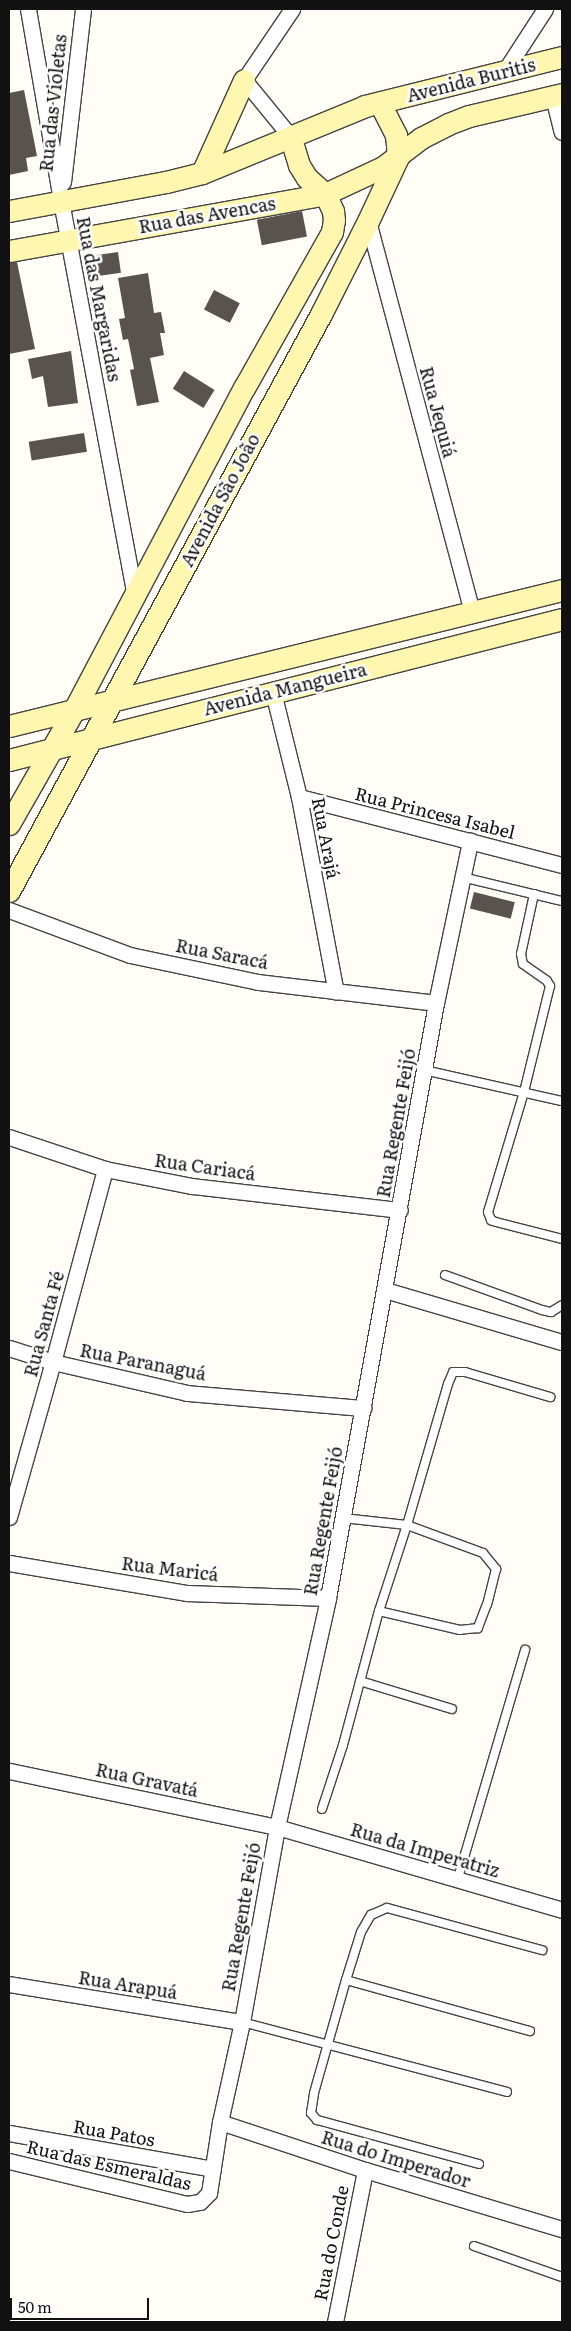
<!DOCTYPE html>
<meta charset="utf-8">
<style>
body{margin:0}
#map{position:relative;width:571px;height:2331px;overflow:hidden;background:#fffdf5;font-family:Literata,serif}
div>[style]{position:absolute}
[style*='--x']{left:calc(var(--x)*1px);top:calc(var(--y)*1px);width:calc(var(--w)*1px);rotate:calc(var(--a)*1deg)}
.building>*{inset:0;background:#5a524d;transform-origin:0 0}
.roads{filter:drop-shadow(1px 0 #444) drop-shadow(-1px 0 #444) drop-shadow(0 1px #444) drop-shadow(0 -1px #444)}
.lane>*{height:8px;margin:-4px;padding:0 4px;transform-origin:4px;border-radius:4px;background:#fff}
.street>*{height:15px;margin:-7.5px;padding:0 7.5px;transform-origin:7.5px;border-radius:7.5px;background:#fff}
.secondary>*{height:21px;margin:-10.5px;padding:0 10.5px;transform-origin:10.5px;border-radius:10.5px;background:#fff6b0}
span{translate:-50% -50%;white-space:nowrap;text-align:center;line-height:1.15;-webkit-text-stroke:5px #fff;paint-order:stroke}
.street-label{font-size:18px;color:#111}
.frame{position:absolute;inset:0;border:10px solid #111;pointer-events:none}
.scale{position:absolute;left:10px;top:2298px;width:139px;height:22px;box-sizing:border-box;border:2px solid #111;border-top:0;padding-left:6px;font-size:15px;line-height:18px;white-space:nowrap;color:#111;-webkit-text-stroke:4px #fff;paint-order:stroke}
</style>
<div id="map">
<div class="building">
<div style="clip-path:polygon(24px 90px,37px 156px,26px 158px,28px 171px,9px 175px,9px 93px)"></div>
<div style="left:302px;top:211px;width:26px;height:46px;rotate:79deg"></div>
<div style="left:118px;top:252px;width:21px;height:23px;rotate:82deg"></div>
<div style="clip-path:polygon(17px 262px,35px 349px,9px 354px,9px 263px)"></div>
<div style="clip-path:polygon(148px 273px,154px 313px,161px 312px,165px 333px,160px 333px,164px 355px,150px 358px,159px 402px,137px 406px,130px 370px,134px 369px,128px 339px,123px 340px,119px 319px,125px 318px,118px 278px)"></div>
<div style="left:214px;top:290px;width:29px;height:22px;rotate:27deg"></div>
<div style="clip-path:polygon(71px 351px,78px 403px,48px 407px,43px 376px,32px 379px,28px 359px)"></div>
<div style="left:184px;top:371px;width:36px;height:21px;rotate:32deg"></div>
<div style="left:84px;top:433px;width:19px;height:56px;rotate:81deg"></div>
<div style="left:474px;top:892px;width:42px;height:17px;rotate:14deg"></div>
</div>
<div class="roads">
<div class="lane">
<div style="--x:462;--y:877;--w:103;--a:13.5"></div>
<div style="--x:534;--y:894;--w:61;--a:102.2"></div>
<div style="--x:521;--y:954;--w:10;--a:79"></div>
<div style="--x:523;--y:964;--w:29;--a:35"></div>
<div style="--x:547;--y:981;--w:6;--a:59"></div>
<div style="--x:550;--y:986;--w:109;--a:103.8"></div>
<div style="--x:524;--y:1092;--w:125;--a:106.7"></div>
<div style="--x:488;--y:1212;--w:9;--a:69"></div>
<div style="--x:491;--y:1220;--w:5;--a:22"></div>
<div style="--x:496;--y:1222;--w:68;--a:14.4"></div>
<div style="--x:424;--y:1070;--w:141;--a:12.7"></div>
<div style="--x:445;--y:1275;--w:103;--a:19.8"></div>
<div style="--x:542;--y:1310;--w:9;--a:13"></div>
<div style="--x:551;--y:1312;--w:13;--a:-32"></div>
<div style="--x:343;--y:1518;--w:64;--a:6.2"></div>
<div style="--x:407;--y:1525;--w:147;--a:-73.8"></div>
<div style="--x:448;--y:1384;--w:13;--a:-67"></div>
<div style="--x:453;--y:1372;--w:12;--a:0"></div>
<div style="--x:465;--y:1372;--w:89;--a:16.4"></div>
<div style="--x:360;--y:1681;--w:96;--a:16.9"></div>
<div style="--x:322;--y:1809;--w:67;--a:-71.8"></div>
<div style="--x:343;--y:1745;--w:139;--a:-75"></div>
<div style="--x:379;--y:1611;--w:90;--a:-72"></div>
<div style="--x:407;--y:1525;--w:81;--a:20.2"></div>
<div style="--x:483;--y:1553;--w:21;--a:51"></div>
<div style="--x:496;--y:1569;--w:36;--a:104"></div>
<div style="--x:487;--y:1604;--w:26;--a:111"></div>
<div style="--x:478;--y:1628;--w:18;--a:174"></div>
<div style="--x:460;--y:1630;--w:83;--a:-166.8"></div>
<div style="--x:458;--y:1878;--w:238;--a:-73.6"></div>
<div style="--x:346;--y:1980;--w:191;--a:15.5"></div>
<div style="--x:242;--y:2022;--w:274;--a:14.8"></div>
<div style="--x:479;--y:2164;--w:168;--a:-164.8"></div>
<div style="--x:317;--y:2120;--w:9;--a:-131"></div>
<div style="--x:311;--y:2113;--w:20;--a:-81"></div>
<div style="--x:314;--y:2093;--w:117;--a:-74.2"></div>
<div style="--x:346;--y:1980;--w:50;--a:-72.6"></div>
<div style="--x:361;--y:1932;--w:20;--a:-60"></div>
<div style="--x:371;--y:1915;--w:17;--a:-24"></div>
<div style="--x:387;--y:1908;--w:161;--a:15.2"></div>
<div style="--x:474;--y:2246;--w:93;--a:19.4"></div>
</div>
<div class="street">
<div style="--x:28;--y:9;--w:195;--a:80.2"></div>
<div style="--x:61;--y:201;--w:402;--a:79.4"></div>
<div style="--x:506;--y:69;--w:72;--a:-57"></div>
<div style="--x:553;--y:97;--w:36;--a:76"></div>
<div style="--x:290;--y:136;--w:72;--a:-129.4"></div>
<div style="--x:244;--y:80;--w:86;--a:-55.9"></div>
<div style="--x:63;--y:182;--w:174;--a:-83.4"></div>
<div style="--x:368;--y:221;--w:405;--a:75.1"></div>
<div style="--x:273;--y:692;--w:108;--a:76.1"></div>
<div style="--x:299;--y:797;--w:198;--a:79.3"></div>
<div style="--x:299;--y:797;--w:272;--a:14.5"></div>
<div style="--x:9;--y:910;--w:129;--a:20.4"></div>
<div style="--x:130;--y:955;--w:131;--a:11.9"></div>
<div style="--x:258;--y:982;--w:179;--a:6.7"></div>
<div style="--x:9;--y:1137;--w:101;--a:18.4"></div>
<div style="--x:105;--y:1169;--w:89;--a:11.1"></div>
<div style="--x:192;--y:1186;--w:209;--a:6.6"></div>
<div style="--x:385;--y:1290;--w:184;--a:16.4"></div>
<div style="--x:9;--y:1348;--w:46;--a:17.7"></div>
<div style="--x:53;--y:1362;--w:138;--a:13"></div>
<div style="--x:187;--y:1393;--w:177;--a:4.9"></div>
<div style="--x:9;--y:1517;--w:161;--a:-74.2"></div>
<div style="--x:53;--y:1362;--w:200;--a:-74.9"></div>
<div style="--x:9;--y:1563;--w:181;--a:9.6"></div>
<div style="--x:187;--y:1593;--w:141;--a:2"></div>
<div style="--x:9;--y:1771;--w:274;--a:11.8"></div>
<div style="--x:277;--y:1827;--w:297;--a:16.2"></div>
<div style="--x:9;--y:1984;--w:236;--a:9.3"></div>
<div style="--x:220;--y:2122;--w:153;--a:18.3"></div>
<div style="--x:365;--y:2170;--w:206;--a:16.7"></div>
<div style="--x:9;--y:2133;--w:207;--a:10"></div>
<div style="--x:9;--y:2161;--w:183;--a:13.6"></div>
<div style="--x:187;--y:2204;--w:13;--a:-9"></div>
<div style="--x:200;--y:2202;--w:13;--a:-45"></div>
<div style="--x:209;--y:2193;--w:72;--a:-81.2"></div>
<div style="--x:220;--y:2122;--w:102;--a:-77.6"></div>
<div style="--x:242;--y:2022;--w:198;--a:-79.8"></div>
<div style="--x:277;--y:1827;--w:235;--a:-77.4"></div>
<div style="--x:328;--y:1598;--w:605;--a:-79.71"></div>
<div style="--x:436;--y:1003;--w:166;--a:-78.1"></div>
<div style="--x:335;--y:2322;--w:155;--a:-78.8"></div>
</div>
<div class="secondary">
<div style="--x:202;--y:173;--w:102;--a:-65.7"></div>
<div style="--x:9;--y:211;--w:160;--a:-10.5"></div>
<div style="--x:166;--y:182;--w:37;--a:-14"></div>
<div style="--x:202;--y:173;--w:176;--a:-22.3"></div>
<div style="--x:365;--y:106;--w:203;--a:-14"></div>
<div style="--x:9;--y:251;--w:321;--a:-10.2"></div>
<div style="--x:325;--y:194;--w:64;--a:-25"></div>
<div style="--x:383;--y:167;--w:48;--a:-37.3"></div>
<div style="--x:421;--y:138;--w:30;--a:-27"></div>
<div style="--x:448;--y:124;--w:22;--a:-21"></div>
<div style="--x:469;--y:116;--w:96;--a:-13.3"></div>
<div style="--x:9;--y:726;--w:569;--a:-13.82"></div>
<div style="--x:9;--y:760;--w:571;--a:-14.3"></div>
<div style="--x:9;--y:824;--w:131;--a:-60.3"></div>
<div style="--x:74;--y:710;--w:364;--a:-62.2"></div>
<div style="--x:244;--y:388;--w:179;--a:-60.6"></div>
<div style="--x:332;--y:232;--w:12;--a:-81"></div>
<div style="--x:334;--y:220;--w:9;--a:-96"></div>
<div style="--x:333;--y:211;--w:19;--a:-115"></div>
<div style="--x:325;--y:194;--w:24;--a:-138"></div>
<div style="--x:307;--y:178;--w:15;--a:-122"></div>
<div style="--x:299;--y:165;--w:30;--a:-107"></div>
<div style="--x:9;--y:891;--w:656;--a:-61.6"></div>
<div style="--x:321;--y:314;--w:104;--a:-63.2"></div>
<div style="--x:368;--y:221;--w:71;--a:-64.9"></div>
<div style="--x:398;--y:157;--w:22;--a:-95"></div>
<div style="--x:396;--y:135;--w:35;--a:-117"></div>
</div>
</div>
<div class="street-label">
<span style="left:471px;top:80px;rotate:-14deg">Avenida Buritis</span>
<span style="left:53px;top:103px;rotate:-84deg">Rua das Violetas</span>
<span style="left:207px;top:215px;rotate:-10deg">Rua das Avencas</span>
<span style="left:99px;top:299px;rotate:79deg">Rua das Margaridas</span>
<span style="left:438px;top:412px;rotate:75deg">Rua Jequiá</span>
<span style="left:220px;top:500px;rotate:-62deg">Avenida São João</span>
<span style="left:285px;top:689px;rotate:-14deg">Avenida Mangueira</span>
<span style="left:435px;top:813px;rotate:14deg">Rua Princesa Isabel</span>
<span style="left:326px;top:838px;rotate:79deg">Rua Arajá</span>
<span style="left:222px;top:954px;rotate:11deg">Rua Saracá</span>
<span style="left:396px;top:1123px;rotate:-80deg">Rua Regente Feijó</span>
<span style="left:205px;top:1167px;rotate:8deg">Rua Cariacá</span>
<span style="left:44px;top:1324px;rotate:-75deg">Rua Santa Fé</span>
<span style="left:143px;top:1362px;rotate:11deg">Rua Paranaguá</span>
<span style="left:323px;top:1521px;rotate:-80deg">Rua Regente Feijó</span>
<span style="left:170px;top:1569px;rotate:7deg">Rua Maricá</span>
<span style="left:147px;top:1780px;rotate:12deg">Rua Gravatá</span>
<span style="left:425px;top:1850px;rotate:16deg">Rua da Imperatriz</span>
<span style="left:241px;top:1917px;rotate:-80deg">Rua Regente Feijó</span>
<span style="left:128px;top:1985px;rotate:9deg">Rua Arapuá</span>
<span style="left:114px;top:2133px;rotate:10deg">Rua Patos</span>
<span style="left:396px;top:2159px;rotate:17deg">Rua do Imperador</span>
<span style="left:109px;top:2165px;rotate:13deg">Rua das Esmeraldas</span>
<span style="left:331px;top:2243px;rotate:-79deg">Rua do Conde</span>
</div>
<div class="frame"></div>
<div class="scale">50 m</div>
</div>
